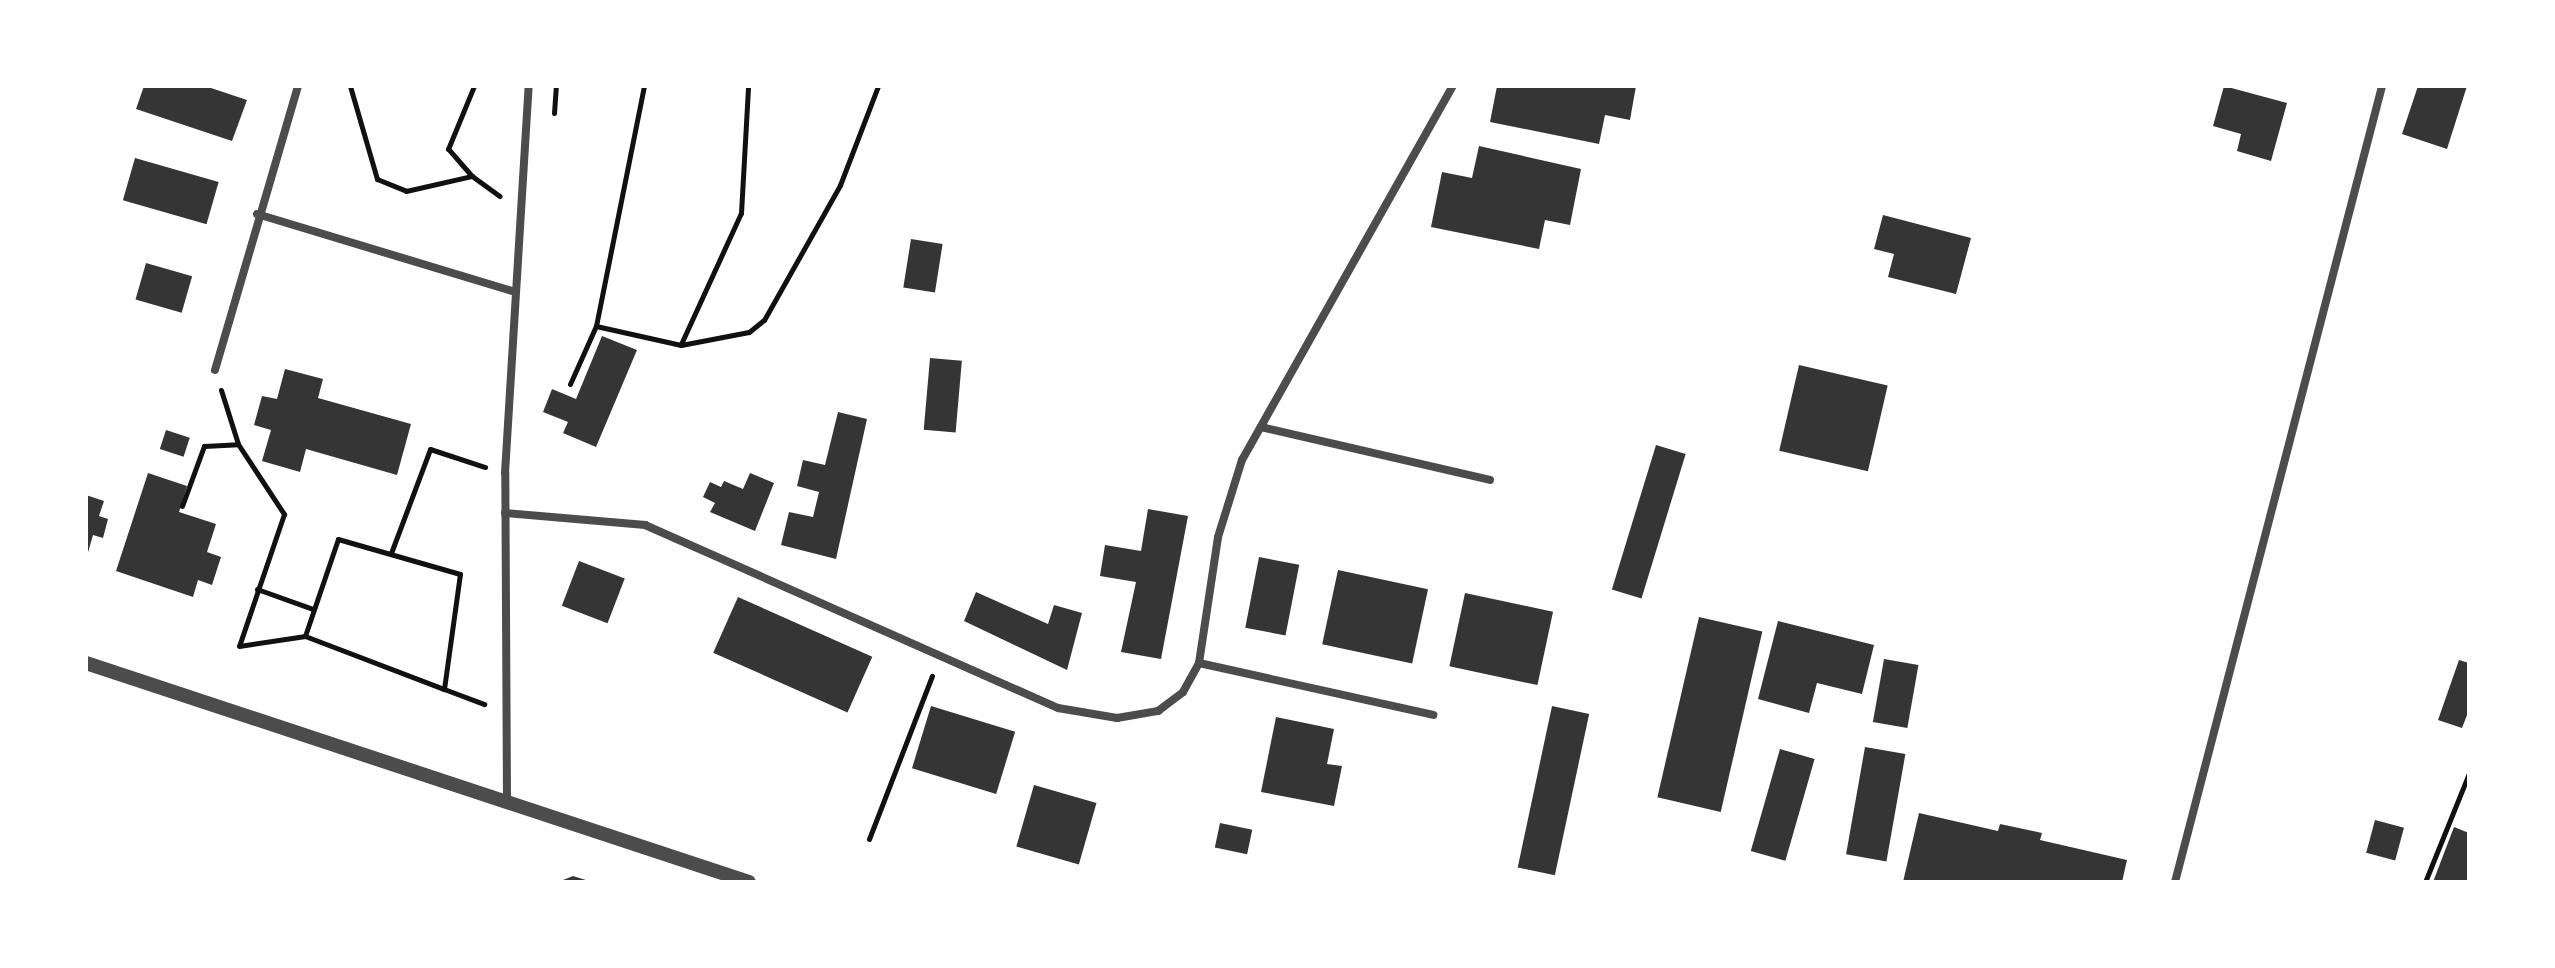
<!DOCTYPE html>
<style>
body{margin:0}
#map{position:relative;width:2555px;height:968px;overflow:hidden;background:#fff;font-family:"Space Grotesk",sans-serif}
div>[style]{position:absolute}
[style*='--x']{left:calc(var(--x)*1px);top:calc(var(--y)*1px);width:calc(var(--w)*1px);rotate:calc(var(--a)*1deg)}
.building>*{inset:0;background:#353535;transform-origin:0 0}
.path>*{height:5px;margin:-2.5px;padding:0 2.5px;transform-origin:2.5px;border-radius:2.5px;background:#111}
.minor>*{height:8px;margin:-4px;padding:0 4px;transform-origin:4px;border-radius:4px;background:#4c4c4c}
.tertiary>*{height:14px;margin:-7px;padding:0 7px;transform-origin:7px;border-radius:7px;background:#4c4c4c}
span{translate:-50% -50%;white-space:nowrap;text-align:center;line-height:1.15;-webkit-text-stroke:8px #fff;paint-order:stroke}
.frame{position:absolute;inset:0;border:88px solid #fff;pointer-events:none}
</style>
<div id="map">
<div class="building">
<div style="clip-path:polygon(144px 86px,205px 86px,247px 100px,232px 141px,136px 109px)"></div>
<div style="clip-path:polygon(1497px 86px,1636px 86px,1630px 120px,1605px 115px,1599px 144px,1490px 122px)"></div>
<div style="clip-path:polygon(2224px 86px,2287px 103px,2271px 161px,2237px 151px,2241px 134px,2213px 126px)"></div>
<div style="clip-path:polygon(2418px 86px,2467px 86px,2447px 149px,2402px 134px)"></div>
<div style="clip-path:polygon(1479px 146px,1581px 169px,1570px 225px,1545px 220px,1539px 249px,1431px 227px,1442px 172px,1472px 178px)"></div>
<div style="left:135px;top:158px;width:87px;height:44px;rotate:16deg"></div>
<div style="clip-path:polygon(1883px 215px,1971px 238px,1956px 294px,1888px 277px,1894px 254px,1874px 249px)"></div>
<div style="left:911px;top:239px;width:32px;height:49px;rotate:9deg"></div>
<div style="left:146px;top:263px;width:48px;height:38px;rotate:16deg"></div>
<div style="clip-path:polygon(602px 336px,637px 350px,596px 447px,563px 433px,568px 422px,543px 412px,552px 389px,576px 399px)"></div>
<div style="left:930px;top:358px;width:32px;height:72px;rotate:5deg"></div>
<div style="left:1799px;top:365px;width:91px;height:88px;rotate:13deg"></div>
<div style="clip-path:polygon(285px 369px,323px 379px,318px 398px,411px 424px,397px 475px,306px 449px,300px 472px,262px 461px,271px 430px,254px 425px,262px 396px,277px 399px)"></div>
<div style="clip-path:polygon(838px 412px,867px 419px,836px 559px,781px 545px,789px 512px,813px 517px,819px 492px,797px 486px,803px 460px,825px 465px)"></div>
<div style="left:166px;top:430px;width:25px;height:20px;rotate:18deg"></div>
<div style="left:1656px;top:445px;width:31px;height:151px;rotate:17deg"></div>
<div style="clip-path:polygon(148px 473px,187px 486px,179px 512px,216px 524px,207px 552px,221px 557px,212px 585px,198px 580px,193px 597px,116px 571px)"></div>
<div style="clip-path:polygon(750px 473px,774px 483px,755px 531px,710px 512px,715px 503px,703px 497px,710px 482px,721px 487px,724px 481px,743px 489px)"></div>
<div style="clip-path:polygon(86px 495px,104px 501px,99px 516px,108px 519px,103px 538px,93px 535px,87px 556px)"></div>
<div style="clip-path:polygon(1148px 509px,1188px 516px,1161px 659px,1121px 652px,1136px 582px,1100px 576px,1105px 545px,1141px 551px)"></div>
<div style="left:1259px;top:557px;width:41px;height:72px;rotate:11deg"></div>
<div style="left:579px;top:561px;width:49px;height:48px;rotate:21deg"></div>
<div style="left:1338px;top:570px;width:92px;height:76px;rotate:12deg"></div>
<div style="clip-path:polygon(976px 592px,1048px 624px,1054px 605px,1082px 613px,1067px 670px,964px 621px)"></div>
<div style="left:1465px;top:593px;width:90px;height:75px;rotate:12deg"></div>
<div style="left:738px;top:597px;width:147px;height:61px;rotate:24deg"></div>
<div style="left:1699px;top:617px;width:65px;height:185px;rotate:13deg"></div>
<div style="clip-path:polygon(1778px 621px,1874px 645px,1862px 694px,1817px 683px,1809px 713px,1758px 699px)"></div>
<div style="left:1884px;top:659px;width:35px;height:64px;rotate:10deg"></div>
<div style="clip-path:polygon(2459px 660px,2469px 663px,2469px 710px,2462px 728px,2438px 720px)"></div>
<div style="left:931px;top:706px;width:88px;height:65px;rotate:17deg"></div>
<div style="left:1552px;top:706px;width:38px;height:165px;rotate:12deg"></div>
<div style="clip-path:polygon(1276px 717px,1334px 729px,1327px 764px,1342px 766px,1334px 806px,1261px 792px)"></div>
<div style="left:1865px;top:747px;width:41px;height:109px;rotate:10deg"></div>
<div style="left:1780px;top:749px;width:36px;height:106px;rotate:16deg"></div>
<div style="left:1034px;top:785px;width:65px;height:64px;rotate:16deg"></div>
<div style="clip-path:polygon(1919px 813px,1998px 831px,2000px 824px,2042px 833px,2040px 840px,2127px 860px,2122px 882px,1903px 882px)"></div>
<div style="left:2375px;top:820px;width:30px;height:34px;rotate:15deg"></div>
<div style="left:1220px;top:823px;width:33px;height:25px;rotate:12deg"></div>
<div style="clip-path:polygon(2454px 827px,2469px 833px,2469px 882px,2433px 882px)"></div>
<div style="clip-path:polygon(573px 876px,589px 881px,589px 882px,558px 882px)"></div>
</div>
<div class="path">
<div style="--x:350;--y:86;--w:97;--a:73.8"></div>
<div style="--x:377;--y:179;--w:31;--a:22"></div>
<div style="--x:406;--y:191;--w:68;--a:-12.8"></div>
<div style="--x:472;--y:176;--w:34;--a:36"></div>
<div style="--x:554;--y:113;--w:27;--a:-86"></div>
<div style="--x:471;--y:175;--w:35;--a:-131"></div>
<div style="--x:448;--y:149;--w:68;--a:-67.6"></div>
<div style="--x:596;--y:326;--w:87;--a:12.6"></div>
<div style="--x:681;--y:345;--w:69;--a:-10.8"></div>
<div style="--x:749;--y:332;--w:19;--a:-39"></div>
<div style="--x:764;--y:320;--w:155;--a:-60.6"></div>
<div style="--x:840;--y:185;--w:106;--a:-69"></div>
<div style="--x:681;--y:344;--w:144;--a:-65.4"></div>
<div style="--x:741;--y:213;--w:127;--a:-86.8"></div>
<div style="--x:570;--y:384;--w:64;--a:-65.9"></div>
<div style="--x:596;--y:326;--w:245;--a:-78.7"></div>
<div style="--x:221;--y:390;--w:57;--a:72.5"></div>
<div style="--x:238;--y:444;--w:84;--a:56.7"></div>
<div style="--x:284;--y:514;--w:139;--a:108.8"></div>
<div style="--x:239;--y:646;--w:67;--a:-8.6"></div>
<div style="--x:182;--y:506;--w:64;--a:-69.9"></div>
<div style="--x:204;--y:446;--w:34;--a:-3"></div>
<div style="--x:391;--y:553;--w:111;--a:-69.4"></div>
<div style="--x:430;--y:449;--w:58;--a:18.1"></div>
<div style="--x:257;--y:589;--w:59;--a:19.7"></div>
<div style="--x:444;--y:689;--w:116;--a:-82.1"></div>
<div style="--x:460;--y:574;--w:127;--a:-164"></div>
<div style="--x:338;--y:539;--w:102;--a:108.8"></div>
<div style="--x:305;--y:636;--w:149;--a:20.9"></div>
<div style="--x:444;--y:689;--w:43;--a:20.6"></div>
<div style="--x:869;--y:839;--w:175;--a:-68.9"></div>
<div style="--x:2425;--y:882;--w:118;--a:-68"></div>
</div>
<div class="minor">
<div style="--x:257;--y:214;--w:270;--a:16.8"></div>
<div style="--x:215;--y:370;--w:296;--a:-73.7"></div>
<div style="--x:1261;--y:427;--w:235;--a:13"></div>
<div style="--x:505;--y:513;--w:141;--a:4.9"></div>
<div style="--x:645;--y:525;--w:452;--a:23.9"></div>
<div style="--x:1058;--y:708;--w:60;--a:9.6"></div>
<div style="--x:1117;--y:718;--w:42;--a:-9.7"></div>
<div style="--x:1158;--y:711;--w:31;--a:-37"></div>
<div style="--x:1183;--y:692;--w:33;--a:-61"></div>
<div style="--x:1199;--y:663;--w:127;--a:-81.4"></div>
<div style="--x:1218;--y:537;--w:81;--a:-72.7"></div>
<div style="--x:1242;--y:460;--w:429;--a:-60.6"></div>
<div style="--x:1199;--y:663;--w:240;--a:12.5"></div>
<div style="--x:507;--y:802;--w:329;--a:-90.3"></div>
<div style="--x:505;--y:473;--w:388;--a:-86.5"></div>
<div style="--x:2175;--y:882;--w:822;--a:-75.42"></div>
</div>
<div class="tertiary">
<div style="--x:86;--y:663;--w:698;--a:18.28"></div>
</div>
<div class="frame"></div>
</div>
